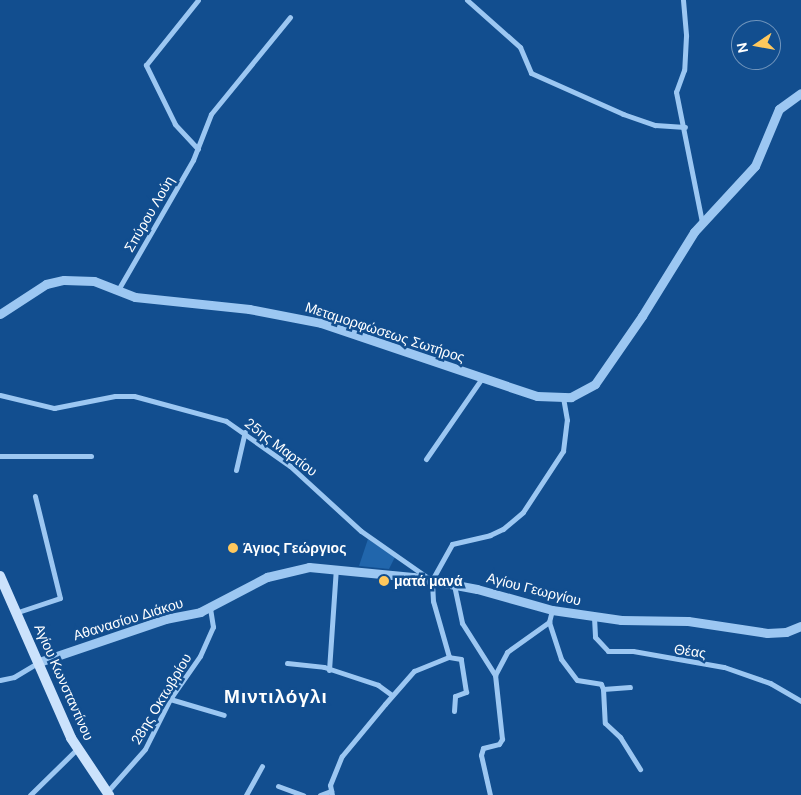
<!DOCTYPE html>
<meta charset="utf-8">
<style>
body{margin:0}
#map{position:relative;width:801px;height:795px;overflow:hidden;background:#124e8f;font-family:"DM Sans",sans-serif}
div>[style]{position:absolute}
[style*='--x']{left:calc(var(--x)*1px);top:calc(var(--y)*1px);width:calc(var(--w)*1px);rotate:calc(var(--a)*1deg)}
.green>*{inset:0;background:#2166ac}
.minor>*{height:5px;margin:-2.5px;padding:0 2.5px;transform-origin:2.5px;border-radius:2.5px;background:#9cc7f2}
.tertiary>*{height:9px;margin:-4.5px;padding:0 4.5px;transform-origin:4.5px;border-radius:4.5px;background:#9cc7f2}
.secondary>*{height:10px;margin:-5px;padding:0 5px;transform-origin:5px;border-radius:5px;background:#cbe2fc}
.dots>*{width:14px;height:14px;translate:-50% -50%;box-sizing:border-box;border:2px solid #124e8f;border-radius:50%}
span{translate:-50% -50%;white-space:nowrap;text-align:center;line-height:1.15;-webkit-text-stroke:5px #124e8f;paint-order:stroke}
.street-label{font-size:14px;color:#fff}
.poi-label{font-size:14px;color:#fff;font-weight:700}
.left{translate:0 -50%;text-align:left}
.district-label{font-size:19px;color:#fff;font-weight:700;letter-spacing:1px}
.north{position:absolute;left:731px;top:20px;width:50px;height:50px;box-sizing:border-box;background:#124e8f;border:1px solid #7195bc;border-radius:50%;rotate:258deg;font-size:14px;font-weight:700;line-height:20px;text-align:center;color:#fff}
.north::after{content:'';display:block;margin:auto;width:18px;height:22px;background:#ffc85d;clip-path:polygon(50% 0,100% 100%,50% 72%,0 100%)}
</style>
<div id="map">
<div class="green">
<div style="clip-path:polygon(368px 539px,395px 557px,389px 569px,359px 566px)"></div>
</div>
<div class="minor">
<div style="--x:467;--y:0;--w:71;--a:41.6"></div>
<div style="--x:520;--y:47;--w:28;--a:67"></div>
<div style="--x:531;--y:73;--w:101;--a:24"></div>
<div style="--x:623;--y:114;--w:34;--a:19"></div>
<div style="--x:655;--y:125;--w:30;--a:4"></div>
<div style="--x:683;--y:0;--w:36;--a:85"></div>
<div style="--x:686;--y:36;--w:34;--a:93"></div>
<div style="--x:684;--y:70;--w:23;--a:110"></div>
<div style="--x:676;--y:92;--w:133;--a:78.7"></div>
<div style="--x:198;--y:149;--w:34;--a:-133"></div>
<div style="--x:175;--y:124;--w:66;--a:-116.2"></div>
<div style="--x:146;--y:65;--w:83;--a:-51.3"></div>
<div style="--x:118;--y:290;--w:150;--a:-60"></div>
<div style="--x:193;--y:160;--w:49;--a:-68.6"></div>
<div style="--x:211;--y:114;--w:125;--a:-50.8"></div>
<div style="--x:0;--y:395;--w:56;--a:13.5"></div>
<div style="--x:54;--y:408;--w:62;--a:-11.1"></div>
<div style="--x:115;--y:396;--w:19;--a:0"></div>
<div style="--x:134;--y:396;--w:95;--a:15.2"></div>
<div style="--x:226;--y:421;--w:78;--a:35.1"></div>
<div style="--x:290;--y:466;--w:96;--a:42.5"></div>
<div style="--x:361;--y:531;--w:85;--a:35"></div>
<div style="--x:0;--y:456;--w:91;--a:0"></div>
<div style="--x:426;--y:459;--w:98;--a:-55.3"></div>
<div style="--x:236;--y:470;--w:39;--a:-77"></div>
<div style="--x:454;--y:585;--w:39;--a:78"></div>
<div style="--x:462;--y:623;--w:62;--a:57.6"></div>
<div style="--x:18;--y:612;--w:44;--a:-18.4"></div>
<div style="--x:60;--y:598;--w:105;--a:-103.8"></div>
<div style="--x:594;--y:617;--w:20;--a:87"></div>
<div style="--x:595;--y:637;--w:19;--a:47"></div>
<div style="--x:608;--y:651;--w:25;--a:0"></div>
<div style="--x:633;--y:651;--w:92;--a:10"></div>
<div style="--x:724;--y:667;--w:49;--a:19.2"></div>
<div style="--x:770;--y:683;--w:36;--a:30"></div>
<div style="--x:549;--y:622;--w:39;--a:72"></div>
<div style="--x:561;--y:659;--w:26;--a:53"></div>
<div style="--x:577;--y:680;--w:24;--a:9"></div>
<div style="--x:601;--y:684;--w:5;--a:68"></div>
<div style="--x:603;--y:689;--w:27;--a:-4"></div>
<div style="--x:287;--y:663;--w:37;--a:6"></div>
<div style="--x:324;--y:667;--w:57;--a:18.4"></div>
<div style="--x:378;--y:685;--w:17;--a:36"></div>
<div style="--x:329;--y:670;--w:102;--a:-86.1"></div>
<div style="--x:0;--y:680;--w:14;--a:-12"></div>
<div style="--x:14;--y:677;--w:29;--a:-31"></div>
<div style="--x:603;--y:689;--w:34;--a:87"></div>
<div style="--x:605;--y:723;--w:21;--a:43"></div>
<div style="--x:620;--y:737;--w:38;--a:58"></div>
<div style="--x:170;--y:699;--w:56;--a:16.5"></div>
<div style="--x:454;--y:711;--w:15;--a:-86"></div>
<div style="--x:455;--y:696;--w:12;--a:-20"></div>
<div style="--x:466;--y:692;--w:33;--a:-99"></div>
<div style="--x:461;--y:659;--w:12;--a:-171"></div>
<div style="--x:449;--y:657;--w:58;--a:-105.9"></div>
<div style="--x:433;--y:601;--w:21;--a:-93"></div>
<div style="--x:432;--y:580;--w:41;--a:-60.9"></div>
<div style="--x:452;--y:544;--w:39;--a:-13"></div>
<div style="--x:490;--y:535;--w:14;--a:-25"></div>
<div style="--x:503;--y:529;--w:26;--a:-40"></div>
<div style="--x:523;--y:512;--w:73;--a:-56.7"></div>
<div style="--x:563;--y:451;--w:31;--a:-83"></div>
<div style="--x:567;--y:420;--w:22;--a:-100"></div>
<div style="--x:278;--y:786;--w:27;--a:20"></div>
<div style="--x:107;--y:792;--w:57;--a:-48.5"></div>
<div style="--x:145;--y:749;--w:56;--a:-63.4"></div>
<div style="--x:170;--y:699;--w:52;--a:-55.1"></div>
<div style="--x:200;--y:656;--w:32;--a:-66"></div>
<div style="--x:213;--y:627;--w:18;--a:-99"></div>
<div style="--x:30;--y:795;--w:66;--a:-44.4"></div>
<div style="--x:246;--y:795;--w:33;--a:-61"></div>
<div style="--x:320;--y:795;--w:12;--a:-20"></div>
<div style="--x:332;--y:795;--w:10;--a:-101"></div>
<div style="--x:330;--y:785;--w:31;--a:-68"></div>
<div style="--x:342;--y:756;--w:67;--a:-50.4"></div>
<div style="--x:385;--y:704;--w:44;--a:-48.7"></div>
<div style="--x:414;--y:671;--w:38;--a:-22"></div>
<div style="--x:490;--y:795;--w:41;--a:-102.7"></div>
<div style="--x:481;--y:755;--w:7;--a:-74"></div>
<div style="--x:483;--y:748;--w:16;--a:-14"></div>
<div style="--x:499;--y:744;--w:6;--a:-59"></div>
<div style="--x:502;--y:739;--w:64;--a:-96.2"></div>
<div style="--x:495;--y:675;--w:26;--a:-62"></div>
<div style="--x:507;--y:652;--w:52;--a:-35.5"></div>
<div style="--x:549;--y:622;--w:12;--a:-76"></div>
</div>
<div class="tertiary">
<div style="--x:0;--y:314;--w:55;--a:-33.1"></div>
<div style="--x:46;--y:284;--w:18;--a:-13"></div>
<div style="--x:64;--y:280;--w:30;--a:2"></div>
<div style="--x:94;--y:281;--w:44;--a:21.3"></div>
<div style="--x:135;--y:297;--w:115;--a:6"></div>
<div style="--x:249;--y:309;--w:73;--a:11"></div>
<div style="--x:321;--y:323;--w:228;--a:18.7"></div>
<div style="--x:537;--y:396;--w:34;--a:2"></div>
<div style="--x:571;--y:397;--w:27;--a:-28"></div>
<div style="--x:595;--y:384;--w:83;--a:-55.3"></div>
<div style="--x:642;--y:316;--w:99;--a:-58.2"></div>
<div style="--x:694;--y:232;--w:90;--a:-47.3"></div>
<div style="--x:755;--y:166;--w:62;--a:-67.2"></div>
<div style="--x:779;--y:109;--w:27;--a:-36"></div>
<div style="--x:39;--y:662;--w:133;--a:-18.8"></div>
<div style="--x:165;--y:619;--w:36;--a:-11"></div>
<div style="--x:200;--y:612;--w:76;--a:-27.6"></div>
<div style="--x:267;--y:577;--w:43;--a:-13.4"></div>
<div style="--x:309;--y:567;--w:104;--a:5.5"></div>
<div style="--x:413;--y:577;--w:65;--a:10.6"></div>
<div style="--x:477;--y:589;--w:78;--a:15.6"></div>
<div style="--x:552;--y:610;--w:70;--a:8.2"></div>
<div style="--x:621;--y:620;--w:67;--a:0.9"></div>
<div style="--x:688;--y:621;--w:80;--a:8.6"></div>
<div style="--x:767;--y:633;--w:19;--a:-3"></div>
<div style="--x:786;--y:632;--w:16;--a:-22"></div>
</div>
<div class="secondary">
<div style="--x:0;--y:576;--w:177;--a:66.3"></div>
<div style="--x:71;--y:738;--w:69;--a:56.3"></div>
</div>
<div class="dots">
<div style="left:233px;top:548px;background:#ffc85d"></div>
<div style="left:384px;top:581px;background:#ffc85d"></div>
</div>
<div class="street-label">
<span style="left:149px;top:214px;rotate:-60deg">Σπύρου Λούη</span>
<span style="left:385px;top:332px;rotate:18deg">Μεταμορφώσεως Σωτήρος</span>
<span style="left:281px;top:447px;rotate:37deg">25ης Μαρτίου</span>
<span style="left:534px;top:589px;rotate:14deg">Αγίου Γεωργίου</span>
<span style="left:128px;top:619px;rotate:-17deg">Αθανασίου Διάκου</span>
<span style="left:690px;top:651px;rotate:8deg">Θέας</span>
<span style="left:64px;top:682px;rotate:66deg">Αγίου Κωνσταντίνου</span>
<span style="left:161px;top:699px;rotate:-59deg">28ης Οκτωβρίου</span>
</div>
<div class="poi-label">
<span class="left" style="left:243px;top:548px">Άγιος Γεώργιος</span>
<span class="left" style="left:394px;top:581px">ματά μανά</span>
</div>
<div class="district-label">
<span style="left:276px;top:697px">Μιντιλόγλι</span>
</div>
<div class="north">N</div>
</div>
